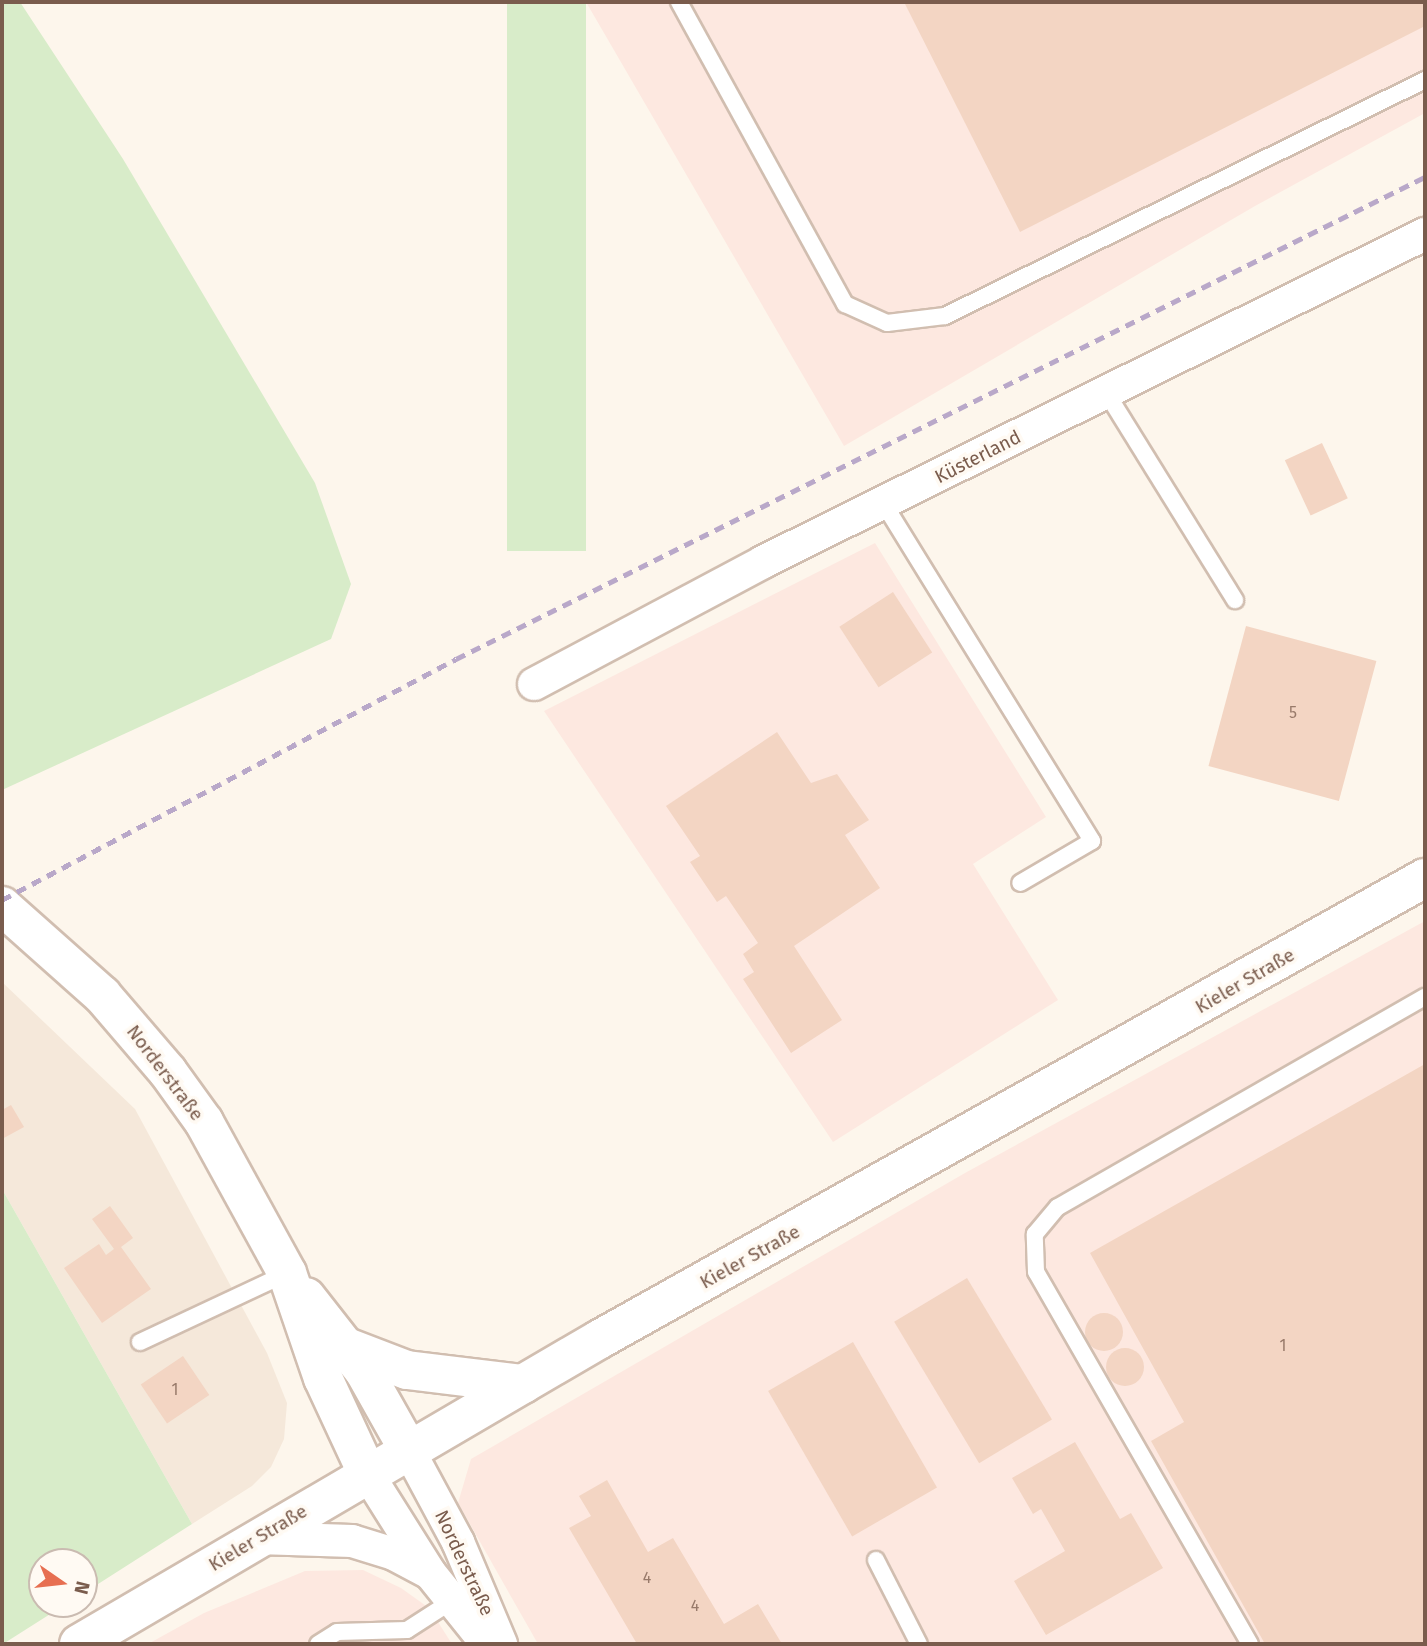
<!DOCTYPE html>
<meta charset="utf-8">
<style>
body{margin:0}
#map{position:relative;width:1427px;height:1646px;overflow:hidden;background:#fdf6ec;font-family:"Fira Sans",sans-serif}
div>[style]{position:absolute}
[style*='--x']{left:calc(var(--x)*1px);top:calc(var(--y)*1px);width:calc(var(--w)*1px);rotate:calc(var(--a)*1deg)}
.residential>*{inset:0;background:#f5e8da}
.commercial>*{inset:0;background:#fde8e0}
.green>*{inset:0;background:#d8ecc9;transform-origin:0 0}
.building>*{inset:0;background:#f3d5c3;transform-origin:0 0}
.round{border-radius:50%}
.roads{filter:drop-shadow(2px 0 #d1beb0) drop-shadow(-2px 0 #d1beb0) drop-shadow(0 2px #d1beb0) drop-shadow(0 -2px #d1beb0)}
.service>*{height:16px;margin:-8px;padding:0 8px;transform-origin:8px;border-radius:8px;background:#fff}
.minor>*{height:32px;margin:-16px;padding:0 16px;transform-origin:16px;border-radius:16px;background:#fff}
.secondary>*{height:38px;margin:-19px;padding:0 19px;transform-origin:19px;border-radius:19px;background:#fff}
.rail>*{height:5px;margin-top:-2.5px;transform-origin:0;background:repeating-linear-gradient(90deg,#b9a8c9 0 10px,transparent 0 17px)}
span{translate:-50% -50%;white-space:nowrap;text-align:center;line-height:1.15;-webkit-text-stroke:7px #fffaf3;paint-order:stroke}
.number-label{font-size:16px;color:#987a6a}
.number-label span{-webkit-text-stroke-width:0}
.street-label{font-size:19px;color:#7a5c4d}
.frame{position:absolute;inset:0;border:4px solid #7a5c4d;pointer-events:none}
.north{position:absolute;left:28px;top:1548px;width:70px;height:70px;box-sizing:border-box;background:#fffaf3;border:2px solid #cabbb1;border-radius:50%;rotate:104deg;font-size:19px;font-weight:700;line-height:28px;text-align:center;color:#7a5c4d}
.north::after{content:'';display:block;margin:auto;width:24px;height:32px;background:#e76f51;clip-path:polygon(50% 0,100% 100%,50% 72%,0 100%)}
</style>
<div id="map">
<div class="residential">
<div style="clip-path:polygon(2px 982px,135px 1109px,267px 1353px,287px 1403px,284px 1439px,271px 1467px,252px 1486px,192px 1524px,2px 1189px)"></div>
</div>
<div class="commercial">
<div style="clip-path:polygon(586px 2px,1425px 2px,1425px 113px,1255px 206px,844px 446px)"></div>
<div style="clip-path:polygon(875px 543px,1046px 817px,973px 864px,1058px 1000px,833px 1142px,544px 711px)"></div>
<div style="clip-path:polygon(1425px 921px,1425px 1644px,538px 1644px,458px 1503px,471px 1459px,965px 1173px)"></div>
<div style="clip-path:polygon(363px 1570px,401px 1588px,429px 1608px,452px 1644px,148px 1644px,204px 1613px,305px 1571px)"></div>
</div>
<div class="green">
<div style="clip-path:polygon(2px 2px,20px 2px,123px 159px,315px 483px,351px 584px,331px 639px,2px 790px)"></div>
<div style="left:507px;top:2px;width:79px;height:549px"></div>
<div style="clip-path:polygon(2px 1189px,192px 1524px,84px 1593px,84px 1562px,42px 1562px,42px 1604px,66px 1604px,3px 1644px)"></div>
</div>
<div class="building">
<div style="clip-path:polygon(904px 2px,1425px 2px,1425px 26px,1020px 232px)"></div>
<div style="left:1322px;top:443px;width:61px;height:41px;rotate:65deg"></div>
<div style="left:893px;top:592px;width:72px;height:64px;rotate:57deg"></div>
<div style="left:1246px;top:626px;width:135px;height:145px;rotate:15deg"></div>
<div style="clip-path:polygon(777px 732px,811px 783px,837px 774px,869px 820px,845px 835px,880px 888px,794px 946px,842px 1020px,791px 1053px,743px 979px,754px 972px,743px 954px,758px 943px,726px 896px,717px 902px,690px 862px,700px 856px,666px 806px)"></div>
<div style="clip-path:polygon(1425px 1064px,1425px 1642px,1265px 1644px,1151px 1441px,1184px 1422px,1090px 1253px)"></div>
<div style="clip-path:polygon(11px 1105px,24px 1127px,2px 1139px,2px 1110px)"></div>
<div style="clip-path:polygon(110px 1206px,133px 1238px,121px 1247px,151px 1289px,102px 1323px,64px 1268px,99px 1244px,106px 1255px,114px 1249px,92px 1219px)"></div>
<div style="left:967px;top:1278px;width:165px;height:85px;rotate:59deg"></div>
<div class="round" style="left:1085px;top:1313px;width:38px;height:38px"></div>
<div style="left:853px;top:1342px;width:168px;height:98px;rotate:60deg"></div>
<div class="round" style="left:1106px;top:1348px;width:38px;height:38px"></div>
<div style="left:183px;top:1356px;width:47px;height:51px;rotate:56deg"></div>
<div style="clip-path:polygon(1075px 1442px,1120px 1519px,1131px 1513px,1163px 1568px,1046px 1635px,1014px 1581px,1065px 1551px,1041px 1509px,1033px 1514px,1012px 1478px)"></div>
<div style="clip-path:polygon(607px 1480px,648px 1552px,673px 1538px,724px 1624px,758px 1604px,782px 1644px,637px 1644px,569px 1528px,591px 1516px,579px 1496px)"></div>
</div>
<div class="roads">
<div class="service">
<div style="--x:679;--y:2;--w:345;--a:61.2"></div>
<div style="--x:845;--y:304;--w:46;--a:24.3"></div>
<div style="--x:887;--y:323;--w:58;--a:-6.9"></div>
<div style="--x:945;--y:316;--w:535;--a:-26.18"></div>
<div style="--x:1106;--y:392;--w:245;--a:58.2"></div>
<div style="--x:884;--y:504;--w:396;--a:58.3"></div>
<div style="--x:1092;--y:841;--w:83;--a:149.7"></div>
<div style="--x:140;--y:1342;--w:162;--a:-25.1"></div>
<div style="--x:876;--y:1560;--w:94;--a:62.9"></div>
<div style="--x:318;--y:1644;--w:22;--a:-32"></div>
<div style="--x:337;--y:1632;--w:70;--a:-1.6"></div>
<div style="--x:407;--y:1630;--w:54;--a:-32.8"></div>
<div style="--x:1250;--y:1644;--w:429;--a:-119.9"></div>
<div style="--x:1036;--y:1272;--w:38;--a:-92"></div>
<div style="--x:1035;--y:1234;--w:35;--a:-50"></div>
<div style="--x:1058;--y:1207;--w:423;--a:-29.8"></div>
</div>
<div class="minor">
<div style="--x:534;--y:684;--w:259;--a:-28"></div>
<div style="--x:763;--y:562;--w:739;--a:-26.36"></div>
<div style="--x:408;--y:1449;--w:106;--a:61.7"></div>
<div style="--x:458;--y:1542;--w:111;--a:67.1"></div>
<div style="--x:367;--y:1473;--w:118;--a:57.8"></div>
<div style="--x:430;--y:1573;--w:91;--a:51.2"></div>
<div style="--x:258;--y:1538;--w:94;--a:1.8"></div>
<div style="--x:352;--y:1541;--w:44;--a:17.2"></div>
<div style="--x:394;--y:1554;--w:40;--a:28"></div>
</div>
<div class="secondary">
<div style="--x:2;--y:906;--w:134;--a:41.7"></div>
<div style="--x:102;--y:995;--w:101;--a:49.4"></div>
<div style="--x:168;--y:1072;--w:62;--a:54.2"></div>
<div style="--x:204;--y:1122;--w:172;--a:61.2"></div>
<div style="--x:287;--y:1273;--w:111;--a:71.1"></div>
<div style="--x:323;--y:1378;--w:105;--a:65.1"></div>
<div style="--x:306;--y:1297;--w:94;--a:51.9"></div>
<div style="--x:364;--y:1371;--w:90;--a:60.6"></div>
<div style="--x:344;--y:1346;--w:67;--a:20.9"></div>
<div style="--x:407;--y:1370;--w:117;--a:6.9"></div>
<div style="--x:79;--y:1644;--w:604;--a:-30.35"></div>
<div style="--x:600;--y:1339;--w:945;--a:-29.2"></div>
</div>
</div>
<div class="rail">
<div style="--x:2;--y:900;--w:514;--a:-27.96"></div>
<div style="--x:456;--y:659;--w:1082;--a:-26.45"></div>
</div>
<div class="number-label">
<span style="left:1293px;top:713px">5</span>
<span style="left:1283px;top:1346px">1</span>
<span style="left:175px;top:1390px">1</span>
<span style="left:647px;top:1578px">4</span>
<span style="left:695px;top:1606px">4</span>
</div>
<div class="street-label">
<span style="left:978px;top:457px;rotate:-27deg">Küsterland</span>
<span style="left:1245px;top:981px;rotate:-30deg">Kieler Straße</span>
<span style="left:165px;top:1073px;rotate:53deg">Norderstraße</span>
<span style="left:750px;top:1257px;rotate:-29deg">Kieler Straße</span>
<span style="left:258px;top:1538px;rotate:-31deg">Kieler Straße</span>
<span style="left:464px;top:1563px;rotate:65deg">Norderstraße</span>
</div>
<div class="frame"></div>
<div class="north">N</div>
</div>
